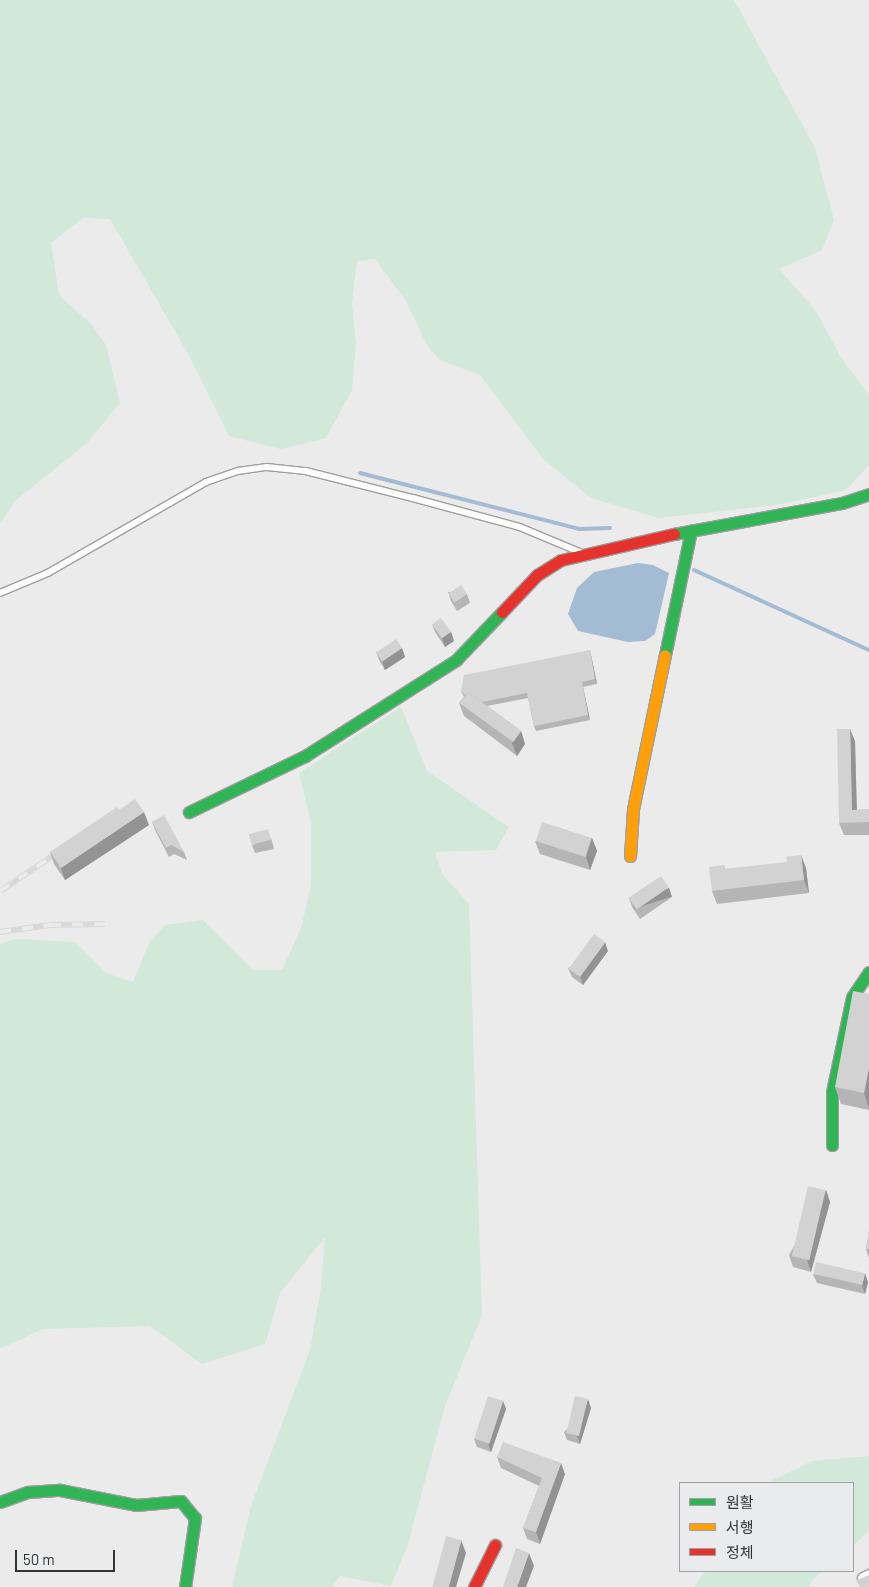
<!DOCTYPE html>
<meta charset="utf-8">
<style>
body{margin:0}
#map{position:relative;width:869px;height:1587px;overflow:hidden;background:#ebebec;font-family:Barlow,"Noto Sans KR",sans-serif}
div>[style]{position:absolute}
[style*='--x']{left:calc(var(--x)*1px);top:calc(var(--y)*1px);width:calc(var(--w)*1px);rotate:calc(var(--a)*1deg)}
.green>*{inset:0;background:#d2e8d8}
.water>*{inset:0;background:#a3bbd3}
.stream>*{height:4px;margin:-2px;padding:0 2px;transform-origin:2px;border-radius:2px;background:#a3bbd3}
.roads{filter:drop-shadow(1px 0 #9f9fa0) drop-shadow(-1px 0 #9f9fa0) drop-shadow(0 1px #9f9fa0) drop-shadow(0 -1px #9f9fa0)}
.lane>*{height:5.5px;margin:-2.75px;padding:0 2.75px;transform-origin:2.75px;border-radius:2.75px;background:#fcfcfc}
.street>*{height:11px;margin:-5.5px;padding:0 5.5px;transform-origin:5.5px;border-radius:5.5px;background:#fcfcfc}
.fast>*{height:11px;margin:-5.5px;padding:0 5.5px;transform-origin:5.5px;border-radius:5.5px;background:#30b455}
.slow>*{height:11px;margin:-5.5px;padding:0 5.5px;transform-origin:5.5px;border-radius:5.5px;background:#ff9f0a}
.jam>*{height:11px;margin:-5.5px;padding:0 5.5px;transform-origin:5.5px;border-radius:5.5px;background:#e5322d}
.rail>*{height:5.5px;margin-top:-2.75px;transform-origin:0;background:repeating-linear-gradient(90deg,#eaebed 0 11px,#d8d8d8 0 22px);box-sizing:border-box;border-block:1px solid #d8d8d8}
.wall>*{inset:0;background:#b5b5b5}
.shaded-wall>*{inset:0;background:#939394;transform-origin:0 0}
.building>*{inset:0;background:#d2d2d3;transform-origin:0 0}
span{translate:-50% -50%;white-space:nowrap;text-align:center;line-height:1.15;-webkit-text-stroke:4px #eaebed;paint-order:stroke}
.legend{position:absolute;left:679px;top:1482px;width:175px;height:90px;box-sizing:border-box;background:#eaebed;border:1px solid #a1a2a3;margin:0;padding:6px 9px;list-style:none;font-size:15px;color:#333434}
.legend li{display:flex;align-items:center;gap:10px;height:25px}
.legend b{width:25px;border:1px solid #a1a2a3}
.scale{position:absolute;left:15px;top:1550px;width:100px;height:22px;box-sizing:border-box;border:2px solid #333434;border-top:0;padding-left:6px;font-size:15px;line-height:18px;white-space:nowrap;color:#333434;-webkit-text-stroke:4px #eaebed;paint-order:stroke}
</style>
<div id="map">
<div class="green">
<div style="clip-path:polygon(0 0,734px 0,815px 148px,834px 220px,822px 250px,779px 269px,816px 311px,840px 356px,869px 395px,869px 465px,846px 490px,776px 505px,659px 518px,591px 498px,544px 460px,480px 375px,440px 360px,427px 345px,406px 301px,375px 259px,357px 261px,352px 303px,356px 345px,352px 390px,326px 438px,281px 449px,229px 436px,186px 350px,110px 219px,83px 218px,51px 243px,59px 295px,91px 324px,106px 345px,120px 403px,87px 443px,15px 501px,0 523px)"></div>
<div style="clip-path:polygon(401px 707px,427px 771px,509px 827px,496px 850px,435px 852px,442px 874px,469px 904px,482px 1315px,445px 1406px,408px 1544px,391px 1586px,340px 1576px,332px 1587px,232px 1587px,251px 1506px,310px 1350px,321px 1287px,325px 1237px,280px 1293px,265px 1344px,202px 1364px,150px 1326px,43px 1329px,0 1349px,0 944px,16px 939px,75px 942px,106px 973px,133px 982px,150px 941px,165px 925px,203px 920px,253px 970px,282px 970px,301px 929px,311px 885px,311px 823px,299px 773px)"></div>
<div style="clip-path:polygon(869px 1456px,869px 1531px,853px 1546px,853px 1483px,767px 1483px,812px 1461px)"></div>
<div style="clip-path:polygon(706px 1571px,823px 1571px,812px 1580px,809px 1587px,694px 1587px)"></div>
</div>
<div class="water">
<div style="clip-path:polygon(638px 563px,653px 565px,669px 573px,655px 634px,645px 641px,628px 642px,578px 631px,568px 614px,577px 588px,594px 572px)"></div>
</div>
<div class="stream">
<div style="--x:360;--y:473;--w:226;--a:14.3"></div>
<div style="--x:579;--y:529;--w:31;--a:-2"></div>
<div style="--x:694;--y:570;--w:192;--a:24.6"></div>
</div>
<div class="roads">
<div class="lane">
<div style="--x:0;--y:593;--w:52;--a:-22.6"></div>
<div style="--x:48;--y:573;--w:182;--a:-29.9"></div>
<div style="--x:206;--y:482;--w:34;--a:-19"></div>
<div style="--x:238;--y:471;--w:29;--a:-8"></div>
<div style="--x:267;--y:467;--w:39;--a:6"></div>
<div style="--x:306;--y:471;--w:110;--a:14.2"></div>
<div style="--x:413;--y:498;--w:111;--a:15.2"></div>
<div style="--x:520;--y:527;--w:65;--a:22.6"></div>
</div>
<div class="street">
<div style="--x:863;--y:1578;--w:7;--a:-27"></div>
</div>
<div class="fast">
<div style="--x:674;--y:534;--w:171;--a:-10.5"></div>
<div style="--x:842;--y:503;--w:28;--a:-18"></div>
<div style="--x:665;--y:655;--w:127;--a:-78.2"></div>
<div style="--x:189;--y:812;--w:129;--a:-25.8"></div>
<div style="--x:305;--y:756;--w:179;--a:-32.4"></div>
<div style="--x:456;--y:660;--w:66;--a:-46.2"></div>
<div style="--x:832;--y:1145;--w:53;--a:-90"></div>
<div style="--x:832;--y:1092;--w:97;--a:-78.1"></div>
<div style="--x:852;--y:997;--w:30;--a:-56"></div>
<div style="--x:0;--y:1502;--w:30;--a:-20"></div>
<div style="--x:28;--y:1492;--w:32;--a:-4"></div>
<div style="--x:60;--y:1490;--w:77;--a:11.2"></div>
<div style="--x:136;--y:1505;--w:45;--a:-5.1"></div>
<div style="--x:181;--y:1501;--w:22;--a:51"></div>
<div style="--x:195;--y:1518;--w:70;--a:98.2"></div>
</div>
<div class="slow">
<div style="--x:630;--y:856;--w:47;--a:-86.3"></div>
<div style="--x:633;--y:809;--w:157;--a:-78.3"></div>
</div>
<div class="jam">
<div style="--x:502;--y:612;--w:51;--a:-46.6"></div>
<div style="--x:537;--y:575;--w:28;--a:-32"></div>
<div style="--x:561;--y:560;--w:116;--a:-13"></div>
<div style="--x:474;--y:1587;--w:47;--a:-63.4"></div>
</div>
</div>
<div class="rail">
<div style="--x:0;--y:891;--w:76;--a:-33.7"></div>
<div style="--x:0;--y:932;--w:50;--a:-8"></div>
<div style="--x:50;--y:925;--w:55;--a:-1"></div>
</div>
<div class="wall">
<div style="clip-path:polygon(448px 592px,467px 594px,470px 603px,457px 611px,451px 601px)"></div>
<div style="clip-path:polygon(432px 624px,451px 632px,454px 641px,445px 647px,435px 632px)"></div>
<div style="clip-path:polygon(402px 648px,405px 657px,385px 670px,379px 660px,376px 652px)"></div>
<div style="clip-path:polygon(590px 650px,591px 655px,597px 684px,583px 687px,590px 720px,536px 731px,534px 726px,528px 698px,487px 706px,521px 731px,525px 744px,517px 756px,464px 716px,459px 703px,464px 697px,461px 691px)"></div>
<div style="clip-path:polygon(855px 741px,857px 810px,869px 809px,869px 835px,844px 835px,839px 823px)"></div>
<div style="clip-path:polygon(152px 822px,184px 852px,187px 860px,174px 854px,169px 857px,155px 830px)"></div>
<div style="clip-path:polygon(149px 825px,65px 880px,54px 864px,50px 852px)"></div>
<div style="clip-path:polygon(271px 838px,274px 849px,255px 853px,252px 845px)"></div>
<div style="clip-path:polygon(592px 838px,597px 851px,590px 870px,540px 854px,535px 841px)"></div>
<div style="clip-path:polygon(724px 865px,725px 869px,806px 868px,809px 893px,717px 904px,712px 891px)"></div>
<div style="clip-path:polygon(669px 888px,672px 897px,640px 919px,632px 907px,629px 898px)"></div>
<div style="clip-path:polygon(608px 951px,583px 985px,572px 977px,568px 968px)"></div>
<div style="clip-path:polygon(869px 994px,869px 1110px,841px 1104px,835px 1087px)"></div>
<div style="clip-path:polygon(826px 1190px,830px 1202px,811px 1272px,793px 1267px,789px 1255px)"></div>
<div style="clip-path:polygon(869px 1231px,869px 1258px,866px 1249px)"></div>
<div style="clip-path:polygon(813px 1274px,868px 1282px,865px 1294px,817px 1283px)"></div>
<div style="clip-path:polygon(503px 1401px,506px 1409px,491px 1452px,477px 1447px,474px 1439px)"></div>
<div style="clip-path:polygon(591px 1408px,580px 1444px,567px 1440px,564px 1432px)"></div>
<div style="clip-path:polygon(497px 1457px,565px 1474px,540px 1544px,527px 1539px,523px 1528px,539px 1486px,501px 1468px)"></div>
</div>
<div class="shaded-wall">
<div style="clip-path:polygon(451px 632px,454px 641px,445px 647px,442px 638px)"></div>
<div style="clip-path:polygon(402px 648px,405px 657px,385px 670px,382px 661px)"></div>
<div style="clip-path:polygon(590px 650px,591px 655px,597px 684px,595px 679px)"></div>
<div style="clip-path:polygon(582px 682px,583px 687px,590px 720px,588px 715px)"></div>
<div style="clip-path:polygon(850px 729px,855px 741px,857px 823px,852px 810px)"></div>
<div style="clip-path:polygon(521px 731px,525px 744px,517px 756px,512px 743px)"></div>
<div style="clip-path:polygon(144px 812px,149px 825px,65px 880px,61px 868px)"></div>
<div style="clip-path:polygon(592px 838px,597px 851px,590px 870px,586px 857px)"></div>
<div style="clip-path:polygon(801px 855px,806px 868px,809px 893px,804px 880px)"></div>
<div style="left:669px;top:888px;width:9px;height:39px;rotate:72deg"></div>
<div style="clip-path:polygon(605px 942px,608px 951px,583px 985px,580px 976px)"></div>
<div style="clip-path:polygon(869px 1068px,869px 1108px,864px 1093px)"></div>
<div style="clip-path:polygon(826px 1190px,830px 1202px,811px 1272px,807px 1260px)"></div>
<div style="clip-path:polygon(865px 1273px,868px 1282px,865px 1294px,862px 1286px)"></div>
<div style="clip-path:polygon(588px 1399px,591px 1408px,580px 1444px,577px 1436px)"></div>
<div style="clip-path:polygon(503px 1401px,506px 1409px,491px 1452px,488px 1444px)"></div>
<div style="clip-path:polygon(561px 1463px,565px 1474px,540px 1544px,536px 1532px)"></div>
<div style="clip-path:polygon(461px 1540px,466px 1553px,456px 1587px,448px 1587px)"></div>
<div style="clip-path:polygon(529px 1553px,534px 1566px,526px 1587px,517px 1587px)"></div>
</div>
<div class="building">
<div style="left:461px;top:585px;width:11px;height:15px;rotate:56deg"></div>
<div style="left:441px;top:618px;width:17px;height:11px;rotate:54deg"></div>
<div style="left:396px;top:639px;width:11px;height:24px;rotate:56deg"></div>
<div style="clip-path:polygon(590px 650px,595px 679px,582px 682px,588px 715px,534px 726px,527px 693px,482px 702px,468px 692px,465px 695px,461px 691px,464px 675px)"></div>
<div style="left:468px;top:692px;width:66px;height:14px;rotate:36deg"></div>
<div style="clip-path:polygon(837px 729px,850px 729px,852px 810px,869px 809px,869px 822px,839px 823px)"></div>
<div style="clip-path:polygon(135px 799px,144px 812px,61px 868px,50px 852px,117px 807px,119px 810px)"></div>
<div style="clip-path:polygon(164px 815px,184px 852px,171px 845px,166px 848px,152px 822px)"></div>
<div style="left:542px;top:822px;width:52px;height:20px;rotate:18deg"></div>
<div style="left:268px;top:829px;width:11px;height:20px;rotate:75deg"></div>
<div style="clip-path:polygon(801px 855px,804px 880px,712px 891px,709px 867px,724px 865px,724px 869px,787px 862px,786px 857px)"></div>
<div style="left:661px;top:876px;width:14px;height:39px;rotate:56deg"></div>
<div style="left:594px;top:934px;width:14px;height:43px;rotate:36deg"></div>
<div style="clip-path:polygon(853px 991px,869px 994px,869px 1068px,864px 1093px,835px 1087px)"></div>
<div style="left:808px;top:1186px;width:18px;height:72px;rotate:13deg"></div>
<div style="clip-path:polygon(869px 1231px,869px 1249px,866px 1249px)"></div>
<div style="left:816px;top:1262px;width:50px;height:12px;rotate:13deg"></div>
<div style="left:488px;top:1396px;width:16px;height:45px;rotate:18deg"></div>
<div style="left:575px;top:1396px;width:13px;height:38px;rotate:13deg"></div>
<div style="clip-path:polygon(503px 1442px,561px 1463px,536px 1532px,523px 1528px,542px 1478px,497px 1457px)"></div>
<div style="left:446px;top:1536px;width:16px;height:53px;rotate:15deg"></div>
<div style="clip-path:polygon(516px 1548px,529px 1553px,517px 1587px,503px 1587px)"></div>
<div style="clip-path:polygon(869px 1575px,869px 1587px,860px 1587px,857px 1580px)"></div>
</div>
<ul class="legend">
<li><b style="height:6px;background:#30b455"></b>원활</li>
<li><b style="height:6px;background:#ff9f0a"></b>서행</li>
<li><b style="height:6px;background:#e5322d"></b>정체</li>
</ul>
<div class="scale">50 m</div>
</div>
